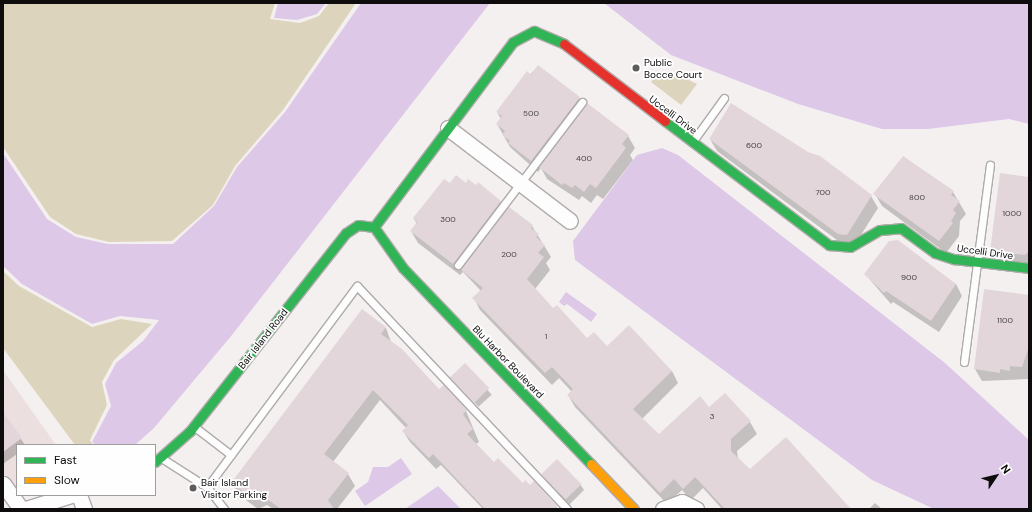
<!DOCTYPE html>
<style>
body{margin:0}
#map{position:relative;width:1032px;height:512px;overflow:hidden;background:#f5f0f0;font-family:"DM Sans",sans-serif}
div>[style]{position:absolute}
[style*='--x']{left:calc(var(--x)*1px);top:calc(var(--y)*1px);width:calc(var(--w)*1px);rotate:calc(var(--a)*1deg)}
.built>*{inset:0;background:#ebe0df}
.green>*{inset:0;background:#ddd4be}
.water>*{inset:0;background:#ddc8e8}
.shadow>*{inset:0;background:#0003;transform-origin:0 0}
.building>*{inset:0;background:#e2d6db;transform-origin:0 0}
.roads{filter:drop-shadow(1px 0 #aeabaa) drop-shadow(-1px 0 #aeabaa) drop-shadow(0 1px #aeabaa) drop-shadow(0 -1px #aeabaa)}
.lane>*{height:7px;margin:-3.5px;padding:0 3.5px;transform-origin:3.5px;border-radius:3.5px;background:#fefdfd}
.street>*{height:15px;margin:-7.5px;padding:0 7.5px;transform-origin:7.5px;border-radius:7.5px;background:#fefdfd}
.fast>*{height:9px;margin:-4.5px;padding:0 4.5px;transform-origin:4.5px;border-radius:4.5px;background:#30b455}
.slow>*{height:9px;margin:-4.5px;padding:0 4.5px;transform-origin:4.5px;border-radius:4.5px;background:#ff9f0a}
.jam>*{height:9px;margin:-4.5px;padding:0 4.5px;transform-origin:4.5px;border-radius:4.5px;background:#e5322d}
.dots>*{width:11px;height:11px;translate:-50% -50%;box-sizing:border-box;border:2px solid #fefefe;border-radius:50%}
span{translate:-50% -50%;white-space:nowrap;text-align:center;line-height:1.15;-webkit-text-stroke:3.5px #fefefe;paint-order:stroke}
.number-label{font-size:8px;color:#464243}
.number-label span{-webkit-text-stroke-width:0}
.poi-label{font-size:10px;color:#0e0c0c}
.left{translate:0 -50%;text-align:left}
.street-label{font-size:10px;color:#0e0c0c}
.frame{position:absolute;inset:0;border:4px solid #0e0c0c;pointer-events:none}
.legend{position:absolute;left:16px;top:444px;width:140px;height:52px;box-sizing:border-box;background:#fefefe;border:1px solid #9e9d9d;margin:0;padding:5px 7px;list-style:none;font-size:12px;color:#0e0c0c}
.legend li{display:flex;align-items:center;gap:8px;height:20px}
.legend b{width:20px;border:1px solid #9e9d9d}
.north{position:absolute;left:976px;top:456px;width:40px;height:40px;-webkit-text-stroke:3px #fefefe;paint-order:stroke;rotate:55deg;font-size:11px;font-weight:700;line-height:16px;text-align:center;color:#0e0c0c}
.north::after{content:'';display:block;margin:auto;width:14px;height:18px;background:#0e0c0c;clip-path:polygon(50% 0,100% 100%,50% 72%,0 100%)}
</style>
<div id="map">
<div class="built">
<div style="clip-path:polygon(3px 370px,56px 445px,17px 445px,17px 486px,3px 490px)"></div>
</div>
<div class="green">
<div style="clip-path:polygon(3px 3px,275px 3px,270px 19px,300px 23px,319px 16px,329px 3px,356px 3px,283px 110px,235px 166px,213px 205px,172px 241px,109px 242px,76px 234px,50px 217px,3px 147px)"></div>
<div style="clip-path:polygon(657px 74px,683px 77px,697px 84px,681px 105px,651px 82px)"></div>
<div style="clip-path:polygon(3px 271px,19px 286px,92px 327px,121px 319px,152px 324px,114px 360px,102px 382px,107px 405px,90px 440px,93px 445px,75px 445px,3px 348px)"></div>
</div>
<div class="water">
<div style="clip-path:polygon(278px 3px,326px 3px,317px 14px,297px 20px,274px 18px)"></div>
<div style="clip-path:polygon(361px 3px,490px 3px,232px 335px,154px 428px,135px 445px,96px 445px,92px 442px,111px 406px,105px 384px,116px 363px,143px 341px,159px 320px,120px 316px,92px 324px,22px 284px,3px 266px,3px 153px,47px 219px,76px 237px,108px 244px,173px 244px,214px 206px,237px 167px,285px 112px)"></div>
<div style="clip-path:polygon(604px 3px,1029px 3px,1029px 124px,1009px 119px,928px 129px,882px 129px,798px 104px,671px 55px)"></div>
<div style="clip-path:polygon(662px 148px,678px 155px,945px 363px,1029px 440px,1029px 509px,934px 509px,872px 480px,575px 260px,573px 241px,637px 155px)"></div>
<div style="clip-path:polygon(566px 292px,597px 314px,591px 322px,567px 304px,564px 306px,559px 302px)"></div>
<div style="clip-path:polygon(401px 458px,412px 474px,365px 506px,355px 491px,368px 482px,373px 467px,388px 467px)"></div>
<div style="clip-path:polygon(438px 486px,461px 509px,405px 509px)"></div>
</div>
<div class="shadow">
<div style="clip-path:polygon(538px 66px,579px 98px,585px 107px,628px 136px,635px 148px,630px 155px,633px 160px,603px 199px,597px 195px,591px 203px,582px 196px,579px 200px,547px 179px,541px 168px,538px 172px,510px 147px,497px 124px,501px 119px,497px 112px)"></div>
<div style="clip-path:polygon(710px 139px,871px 196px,878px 208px,854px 246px,845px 246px,717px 151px)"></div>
<div style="clip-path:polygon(903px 157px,953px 192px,966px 214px,960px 221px,959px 236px,946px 253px,882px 206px,875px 194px)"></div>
<div style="clip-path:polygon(1029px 178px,1029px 266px,998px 263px,991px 251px)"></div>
<div style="clip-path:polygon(466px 184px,500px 201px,506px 212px,509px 208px,532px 226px,551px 257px,546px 263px,550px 270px,535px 289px,553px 310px,587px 340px,672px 371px,678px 383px,642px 419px,659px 436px,709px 408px,750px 422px,757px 434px,737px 451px,738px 458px,750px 471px,849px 509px,722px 509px,703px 488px,691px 500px,682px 490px,667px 504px,575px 407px,568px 395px,572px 392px,559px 378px,552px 385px,480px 310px,474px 298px,481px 291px,463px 272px,460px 275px,418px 243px,411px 231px,417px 224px,414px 219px,450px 185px)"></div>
<div style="clip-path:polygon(865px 274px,956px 284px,962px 296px,939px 332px,893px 302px,891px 304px)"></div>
<div style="clip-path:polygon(1029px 296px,1028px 379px,982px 381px,975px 369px)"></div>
<div style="clip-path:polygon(363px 311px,386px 328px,391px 342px,439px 391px,466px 411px,479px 442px,476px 444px,494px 464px,523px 484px,530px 486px,534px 483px,558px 509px,483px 509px,441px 465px,436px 469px,410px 442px,403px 431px,406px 428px,380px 400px,333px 462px,348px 474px,355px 486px,337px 509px,273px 509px,267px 505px,258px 509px,239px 495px,232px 483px)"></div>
<div style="left:465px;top:365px;width:40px;height:18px;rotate:48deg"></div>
<div style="clip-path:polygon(3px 413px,25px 445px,17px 445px,17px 454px,3px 464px)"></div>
<div style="clip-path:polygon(542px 474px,580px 484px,584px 490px,569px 505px)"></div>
<div style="clip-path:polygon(875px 503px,882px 509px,869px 509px)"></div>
</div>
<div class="building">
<div style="clip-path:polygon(538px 65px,580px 97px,531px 161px,508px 143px,510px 141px,502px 135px,505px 131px,496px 124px,502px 116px,496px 112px,527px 71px,531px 75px)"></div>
<div style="clip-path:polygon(587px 103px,629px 135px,622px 144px,626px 148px,596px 188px,590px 184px,584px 192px,575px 185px,572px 188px,564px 183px,562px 185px,539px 167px)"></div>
<div style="clip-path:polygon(731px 103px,808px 152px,820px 156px,872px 195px,847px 235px,838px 234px,709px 139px)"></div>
<div style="clip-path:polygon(903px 156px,954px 191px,951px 195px,960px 201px,953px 210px,956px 213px,951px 221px,953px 223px,939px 241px,873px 194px)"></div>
<div style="clip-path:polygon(1000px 173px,1029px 177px,1029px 251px,1025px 255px,990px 251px)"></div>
<div style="clip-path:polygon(456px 175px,466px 183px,468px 179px,476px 185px,478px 182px,501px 201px,453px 264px,410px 231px,417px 222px,413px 218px,444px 179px,450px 183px)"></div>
<div style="clip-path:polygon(509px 207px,533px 225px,531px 228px,539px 234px,536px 237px,545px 245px,538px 253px,544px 257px,527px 279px,553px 308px,557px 305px,587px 338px,594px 332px,607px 346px,629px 325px,672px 371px,633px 409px,659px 434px,700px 396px,709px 407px,725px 393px,751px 421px,731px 439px,731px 451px,750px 469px,786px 437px,851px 509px,725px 509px,695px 477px,683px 489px,674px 479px,660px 493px,567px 395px,573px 389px,552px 367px,545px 373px,472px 298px,483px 288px,460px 269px)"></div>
<div style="clip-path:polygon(898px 240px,956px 284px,931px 321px,886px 291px,884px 293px,864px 274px,889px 241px)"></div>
<div style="clip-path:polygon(984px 289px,1029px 295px,1029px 347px,1022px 367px,1010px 366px,1010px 371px,1000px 369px,1000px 373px,974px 369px)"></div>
<div style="clip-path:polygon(362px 309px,386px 327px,381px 334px,402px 349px,439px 389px,444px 385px,467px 410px,463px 414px,473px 429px,467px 434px,494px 462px,498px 458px,523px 483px,525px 480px,530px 485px,534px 481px,557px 506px,554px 509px,485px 509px,433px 454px,429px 458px,402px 431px,408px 425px,373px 390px,324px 454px,349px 473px,328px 500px,334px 509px,281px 509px,260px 494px,255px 500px,231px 483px)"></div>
<div style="left:465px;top:363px;width:35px;height:21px;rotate:46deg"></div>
<div style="clip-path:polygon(3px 412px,22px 438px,3px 452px)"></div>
<div style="left:557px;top:459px;width:35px;height:22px;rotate:46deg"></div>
</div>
<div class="roads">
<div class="lane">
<div style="--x:693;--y:141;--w:53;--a:-54.2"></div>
<div style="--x:458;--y:265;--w:205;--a:-52.7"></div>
<div style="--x:964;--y:362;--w:199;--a:-82.5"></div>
<div style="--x:196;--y:428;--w:44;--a:37.6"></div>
<div style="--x:163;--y:459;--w:52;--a:32.5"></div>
<div style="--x:207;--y:487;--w:28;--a:52"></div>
<div style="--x:207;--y:487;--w:251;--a:-53.3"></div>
<div style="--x:357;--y:286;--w:306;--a:46.7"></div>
</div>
<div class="street">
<div style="--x:448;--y:128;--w:153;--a:37.3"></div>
<div style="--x:3;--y:484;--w:31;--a:54"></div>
<div style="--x:79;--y:495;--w:15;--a:70"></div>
<div style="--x:26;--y:509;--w:47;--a:-17.3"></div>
<div style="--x:663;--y:509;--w:20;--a:-20"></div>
<div style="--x:682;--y:502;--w:16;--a:27"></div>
</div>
<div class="fast">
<div style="--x:665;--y:121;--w:206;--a:37.1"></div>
<div style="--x:829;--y:245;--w:21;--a:5"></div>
<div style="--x:850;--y:247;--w:34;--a:-30"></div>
<div style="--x:880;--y:230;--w:21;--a:-5"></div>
<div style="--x:901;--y:228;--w:42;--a:36.3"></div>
<div style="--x:935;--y:253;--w:20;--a:18"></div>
<div style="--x:954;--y:259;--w:76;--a:6.8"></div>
<div style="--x:374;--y:227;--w:231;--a:-53.1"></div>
<div style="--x:513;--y:42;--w:24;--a:-28"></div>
<div style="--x:534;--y:31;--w:33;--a:23"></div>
<div style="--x:374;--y:227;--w:50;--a:54.7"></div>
<div style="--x:403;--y:268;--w:272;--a:46.2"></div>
<div style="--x:155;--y:462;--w:47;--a:-41.5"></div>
<div style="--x:190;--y:431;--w:252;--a:-51.8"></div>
<div style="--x:346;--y:233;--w:14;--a:-34"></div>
<div style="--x:358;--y:225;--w:16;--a:7"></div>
</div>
<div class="slow">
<div style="--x:591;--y:464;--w:62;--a:46.3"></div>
</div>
<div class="jam">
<div style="--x:564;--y:44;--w:127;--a:37.3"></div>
</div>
</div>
<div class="dots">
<div style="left:636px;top:68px;background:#5f5c5c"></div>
<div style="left:193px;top:488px;background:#5f5c5c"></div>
</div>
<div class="number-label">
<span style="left:531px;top:114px">500</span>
<span style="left:754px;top:146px">600</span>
<span style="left:584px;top:159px">400</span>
<span style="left:823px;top:193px">700</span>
<span style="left:917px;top:198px">800</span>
<span style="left:1012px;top:214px">1000</span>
<span style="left:448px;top:220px">300</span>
<span style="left:509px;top:255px">200</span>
<span style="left:909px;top:278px">900</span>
<span style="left:1005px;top:321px">1100</span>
<span style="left:546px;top:337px">1</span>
<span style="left:712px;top:417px">3</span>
</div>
<div class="poi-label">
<span class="left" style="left:644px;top:68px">Public<br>Bocce Court</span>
<span class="left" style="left:201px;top:488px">Bair Island<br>Visitor Parking</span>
</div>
<div class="street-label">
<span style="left:673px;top:115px;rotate:37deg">Uccelli Drive</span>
<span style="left:985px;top:252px;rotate:8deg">Uccelli Drive</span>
<span style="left:263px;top:339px;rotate:-52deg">Bair Island Road</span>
<span style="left:508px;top:362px;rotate:46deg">Blu Harbor Boulevard</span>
</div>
<div class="frame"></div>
<ul class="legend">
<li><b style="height:5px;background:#30b455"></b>Fast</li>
<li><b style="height:5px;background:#ff9f0a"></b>Slow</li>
</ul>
<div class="north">N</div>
</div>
